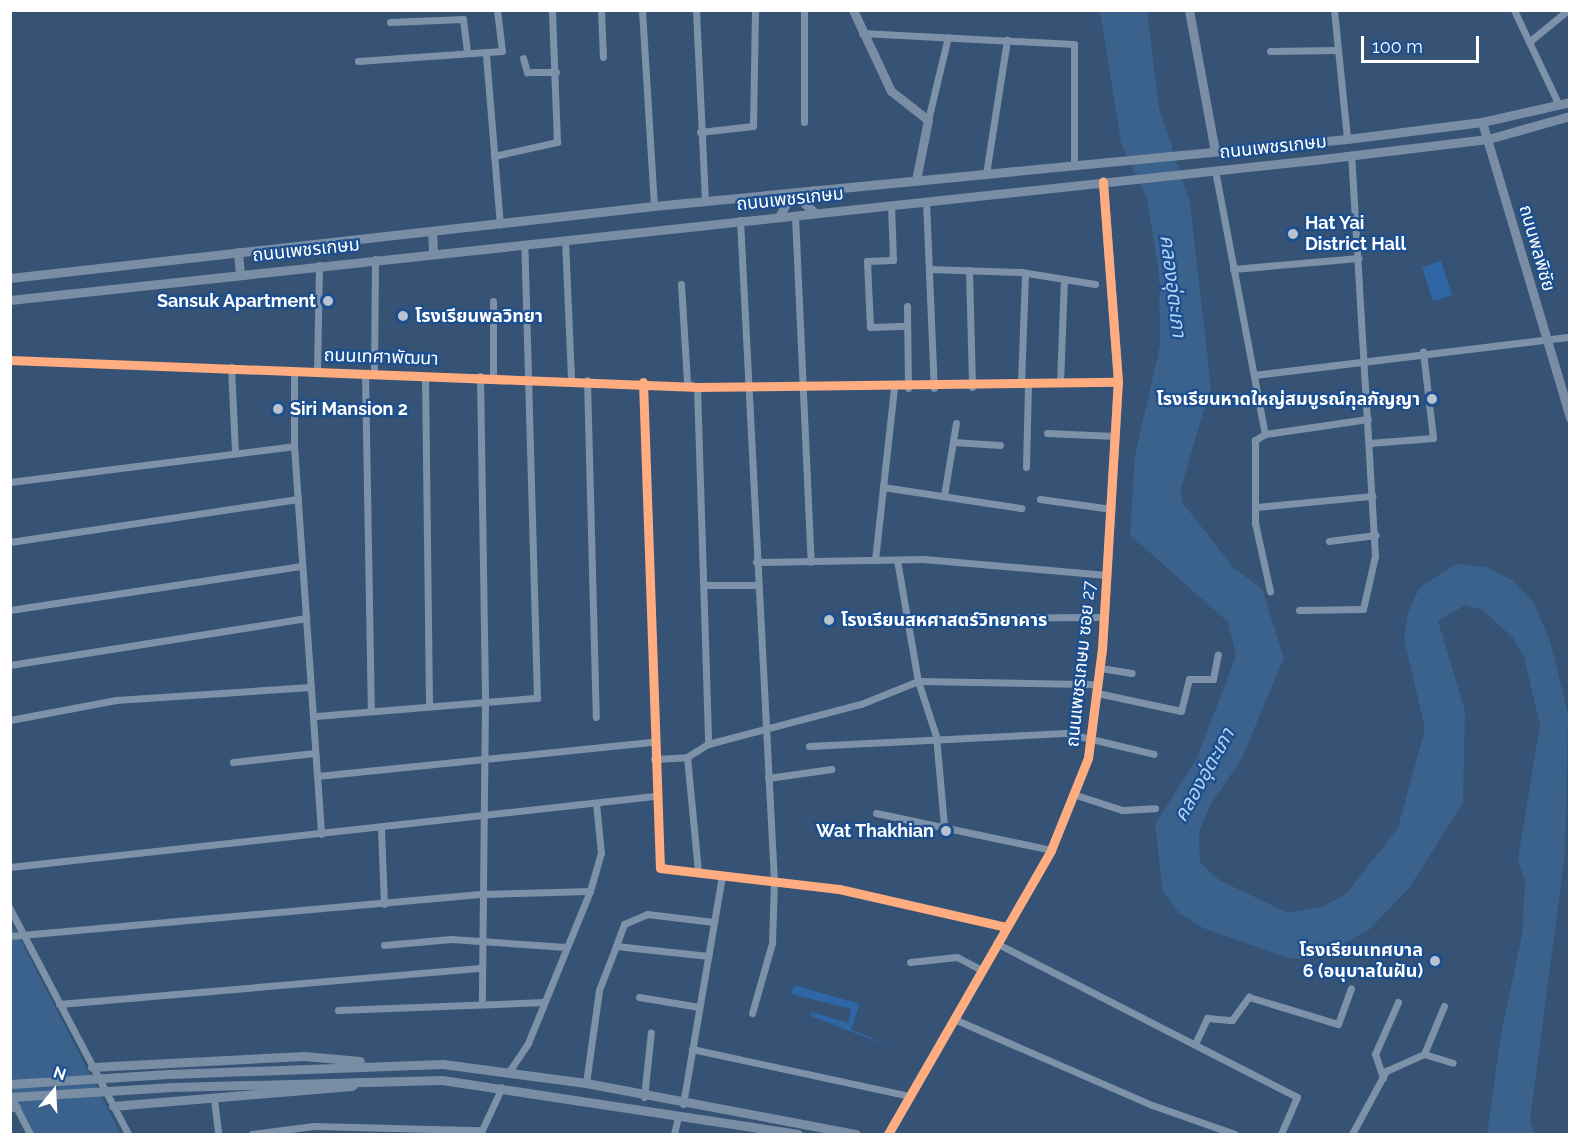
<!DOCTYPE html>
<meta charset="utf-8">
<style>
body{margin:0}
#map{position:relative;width:1580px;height:1145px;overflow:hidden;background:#365274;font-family:Raleway,"Noto Sans Thai",sans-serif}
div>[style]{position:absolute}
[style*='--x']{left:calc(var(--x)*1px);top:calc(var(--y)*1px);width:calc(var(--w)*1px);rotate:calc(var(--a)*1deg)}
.green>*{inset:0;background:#2f66a5;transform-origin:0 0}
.water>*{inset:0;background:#3b618d}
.street>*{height:7px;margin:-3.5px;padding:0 3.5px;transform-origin:3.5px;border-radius:3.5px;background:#7d92a8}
.secondary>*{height:9px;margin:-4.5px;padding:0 4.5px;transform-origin:4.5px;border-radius:4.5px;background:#798da4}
.secondary-bridge>*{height:9px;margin:-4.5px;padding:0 4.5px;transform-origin:4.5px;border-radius:4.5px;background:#798da4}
.cycleway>*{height:9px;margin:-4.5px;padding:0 4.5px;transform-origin:4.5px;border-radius:4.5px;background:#ffac80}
.dots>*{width:16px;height:16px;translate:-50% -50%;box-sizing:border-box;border:3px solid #1b4f8f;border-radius:50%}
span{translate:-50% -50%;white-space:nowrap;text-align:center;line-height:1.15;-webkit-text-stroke:4.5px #1b4f8f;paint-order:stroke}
.street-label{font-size:18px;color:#fff}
.poi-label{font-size:18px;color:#fff;font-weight:700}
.left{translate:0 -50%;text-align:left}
.right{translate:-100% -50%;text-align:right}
.water-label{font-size:20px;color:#b5d3f5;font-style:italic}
.frame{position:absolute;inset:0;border:12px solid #fff;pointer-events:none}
.north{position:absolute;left:24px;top:1061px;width:60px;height:60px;-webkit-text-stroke:4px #1b4f8f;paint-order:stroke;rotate:18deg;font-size:16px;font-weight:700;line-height:24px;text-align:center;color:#fff}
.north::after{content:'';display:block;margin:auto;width:21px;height:27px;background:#fff;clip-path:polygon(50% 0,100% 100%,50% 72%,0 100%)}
.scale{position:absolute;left:1361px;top:36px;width:118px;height:27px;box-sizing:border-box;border:3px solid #fff;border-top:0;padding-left:8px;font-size:18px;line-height:21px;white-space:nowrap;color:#fff;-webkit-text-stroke:4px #1b4f8f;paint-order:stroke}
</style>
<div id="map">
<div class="green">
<div style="left:1441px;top:261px;width:36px;height:20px;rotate:72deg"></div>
<div style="clip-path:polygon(794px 985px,860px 1004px,851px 1029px,896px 1049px,811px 1016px,812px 1012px,848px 1023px,851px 1009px,791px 994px)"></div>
</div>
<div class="water">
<div style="clip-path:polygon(1100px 11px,1147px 11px,1159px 108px,1190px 203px,1211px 387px,1181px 487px,1182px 502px,1234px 568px,1262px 589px,1284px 658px,1241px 760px,1210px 805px,1199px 832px,1200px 862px,1219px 880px,1288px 913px,1321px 907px,1346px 894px,1398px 828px,1425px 728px,1404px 639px,1408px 612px,1420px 587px,1456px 564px,1486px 567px,1513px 581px,1533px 602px,1550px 641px,1568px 714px,1565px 854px,1530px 1120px,1534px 1134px,1487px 1134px,1501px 1034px,1522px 935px,1525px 881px,1518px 859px,1540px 725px,1524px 657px,1513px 638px,1483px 610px,1465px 605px,1438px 621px,1465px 711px,1463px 803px,1409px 888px,1370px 929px,1321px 957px,1291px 959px,1203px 928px,1179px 913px,1163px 892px,1155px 824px,1196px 760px,1236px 656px,1228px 622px,1130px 535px,1135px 455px,1160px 346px,1159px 273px,1147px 199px,1121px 143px)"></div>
<div style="clip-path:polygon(10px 920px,121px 1134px,32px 1134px,11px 1092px)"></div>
</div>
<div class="street">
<div style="--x:601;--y:10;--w:47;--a:87.6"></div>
<div style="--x:642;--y:10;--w:196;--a:86.5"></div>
<div style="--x:696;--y:10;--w:191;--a:87.3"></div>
<div style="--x:804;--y:10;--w:112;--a:90"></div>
<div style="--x:1334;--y:10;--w:130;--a:84.2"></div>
<div style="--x:1514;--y:10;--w:105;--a:64.7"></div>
<div style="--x:390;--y:22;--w:73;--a:-2.4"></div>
<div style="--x:463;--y:19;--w:34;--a:83"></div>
<div style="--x:862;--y:33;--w:212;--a:3"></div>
<div style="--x:1074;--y:44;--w:121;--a:90"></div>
<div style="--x:1529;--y:42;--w:50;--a:-39.4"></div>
<div style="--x:1270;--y:51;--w:68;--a:-0.8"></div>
<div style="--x:486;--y:55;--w:170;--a:85.3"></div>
<div style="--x:523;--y:58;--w:15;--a:74"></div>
<div style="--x:527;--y:72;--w:29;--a:0"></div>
<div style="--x:358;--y:61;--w:144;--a:-4"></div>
<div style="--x:502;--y:51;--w:41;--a:-97"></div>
<div style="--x:928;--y:120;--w:85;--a:-76.5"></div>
<div style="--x:700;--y:132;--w:53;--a:-6.5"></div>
<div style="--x:753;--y:126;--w:116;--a:-89"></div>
<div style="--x:494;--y:156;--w:65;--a:-12.5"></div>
<div style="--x:557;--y:142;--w:132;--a:-92.2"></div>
<div style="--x:1215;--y:170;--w:269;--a:79.3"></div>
<div style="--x:1265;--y:434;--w:104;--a:-8.3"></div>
<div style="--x:986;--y:174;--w:136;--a:-81.1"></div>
<div style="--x:926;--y:201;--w:187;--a:87.6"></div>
<div style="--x:891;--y:205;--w:55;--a:87.9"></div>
<div style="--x:893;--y:260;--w:26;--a:178"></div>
<div style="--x:867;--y:261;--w:66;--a:87.4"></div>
<div style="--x:870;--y:327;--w:37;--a:-2"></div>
<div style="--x:795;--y:216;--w:346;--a:87.4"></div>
<div style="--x:740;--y:220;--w:663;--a:87.06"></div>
<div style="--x:774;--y:882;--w:61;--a:91.9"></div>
<div style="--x:772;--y:943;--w:73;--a:105.9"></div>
<div style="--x:565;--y:240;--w:140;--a:87.5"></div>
<div style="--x:929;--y:269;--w:92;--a:1.9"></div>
<div style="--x:1021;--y:272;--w:75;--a:9.2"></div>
<div style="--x:1233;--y:269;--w:126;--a:-5"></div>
<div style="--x:969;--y:270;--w:117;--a:88.5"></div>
<div style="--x:681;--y:284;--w:99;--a:86.5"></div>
<div style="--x:687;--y:383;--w:11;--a:22"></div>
<div style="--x:697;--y:387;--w:357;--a:88.2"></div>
<div style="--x:907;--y:306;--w:82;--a:89.3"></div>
<div style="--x:10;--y:360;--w:688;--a:2.25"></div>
<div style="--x:697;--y:387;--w:421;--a:-0.7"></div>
<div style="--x:231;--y:367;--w:85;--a:87.3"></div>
<div style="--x:294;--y:371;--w:75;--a:90"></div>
<div style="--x:294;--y:446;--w:389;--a:86"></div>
<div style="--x:317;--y:371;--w:106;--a:-88.9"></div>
<div style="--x:365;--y:374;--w:337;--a:89"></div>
<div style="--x:374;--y:374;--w:115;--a:-89.5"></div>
<div style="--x:1254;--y:375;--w:318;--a:-6.9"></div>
<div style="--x:425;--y:376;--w:330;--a:89.3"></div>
<div style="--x:480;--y:376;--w:325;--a:89.1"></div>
<div style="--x:485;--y:701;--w:303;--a:90.6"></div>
<div style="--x:493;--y:376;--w:75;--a:-90"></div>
<div style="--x:587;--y:380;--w:337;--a:88.5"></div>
<div style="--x:643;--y:382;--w:486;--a:88"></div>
<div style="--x:660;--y:868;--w:180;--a:6.7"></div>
<div style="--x:839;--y:889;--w:171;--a:12.8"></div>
<div style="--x:1060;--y:383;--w:104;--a:-87.8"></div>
<div style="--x:1021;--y:384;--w:111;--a:-87.9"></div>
<div style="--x:1047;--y:433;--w:68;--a:2.5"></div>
<div style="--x:1265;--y:434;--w:12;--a:149"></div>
<div style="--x:1255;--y:440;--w:83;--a:90"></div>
<div style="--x:1255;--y:523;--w:70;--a:77.6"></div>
<div style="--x:953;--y:442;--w:47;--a:3.7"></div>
<div style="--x:1369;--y:443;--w:64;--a:-4.5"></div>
<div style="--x:1433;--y:438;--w:87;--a:-96.6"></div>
<div style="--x:1026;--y:467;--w:83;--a:-88.6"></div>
<div style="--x:10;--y:482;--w:286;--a:-7.2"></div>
<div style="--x:883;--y:487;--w:140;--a:8.7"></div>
<div style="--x:944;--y:496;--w:74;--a:-80.7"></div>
<div style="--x:1040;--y:499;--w:72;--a:8"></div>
<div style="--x:1257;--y:507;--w:116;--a:-5.5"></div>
<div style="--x:1329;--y:541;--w:47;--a:-7.3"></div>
<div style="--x:10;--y:542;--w:291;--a:-8.5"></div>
<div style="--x:875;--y:560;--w:173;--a:-83.7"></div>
<div style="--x:897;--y:560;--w:123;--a:80.2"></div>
<div style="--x:918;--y:681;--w:58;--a:71.9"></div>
<div style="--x:936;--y:736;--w:90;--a:84.9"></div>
<div style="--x:756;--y:562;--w:167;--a:-1"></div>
<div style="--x:923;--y:559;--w:184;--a:5"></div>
<div style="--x:704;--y:585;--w:53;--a:0"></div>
<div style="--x:10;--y:610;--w:295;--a:-8.6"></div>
<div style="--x:1299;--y:610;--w:64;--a:-0.9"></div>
<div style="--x:1363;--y:609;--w:54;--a:-77.2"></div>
<div style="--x:1375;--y:556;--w:402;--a:-93.4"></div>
<div style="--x:907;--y:618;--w:197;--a:-0.3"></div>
<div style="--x:10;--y:665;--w:300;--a:-9"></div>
<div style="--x:1100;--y:668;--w:32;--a:9"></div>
<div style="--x:1097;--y:693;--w:86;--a:12.1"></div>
<div style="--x:1181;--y:711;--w:33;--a:-76"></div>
<div style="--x:1189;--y:679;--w:24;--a:0"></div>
<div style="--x:1213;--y:679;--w:25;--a:-79"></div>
<div style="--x:316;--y:716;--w:222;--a:-4.7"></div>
<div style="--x:537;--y:698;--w:454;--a:-91.6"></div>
<div style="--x:10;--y:720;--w:108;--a:-10.7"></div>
<div style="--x:116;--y:700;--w:195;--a:-3.8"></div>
<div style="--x:809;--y:746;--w:257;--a:-2.9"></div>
<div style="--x:1066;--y:733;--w:90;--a:13.4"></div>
<div style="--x:687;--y:757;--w:115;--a:84.5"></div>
<div style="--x:654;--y:759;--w:33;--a:-3"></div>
<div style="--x:687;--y:757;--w:25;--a:-32"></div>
<div style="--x:708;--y:744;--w:158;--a:-14.7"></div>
<div style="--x:861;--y:704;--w:61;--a:-22"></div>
<div style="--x:918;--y:681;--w:180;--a:1"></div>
<div style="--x:233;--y:762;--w:82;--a:-6.3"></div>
<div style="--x:317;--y:776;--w:338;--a:-5.8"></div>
<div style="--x:768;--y:778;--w:64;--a:-8.1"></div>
<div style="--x:1076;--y:795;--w:48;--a:18.1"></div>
<div style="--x:1122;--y:810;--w:33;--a:-3"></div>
<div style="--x:876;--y:813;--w:179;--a:11.9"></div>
<div style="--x:381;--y:830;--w:74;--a:87.7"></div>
<div style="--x:10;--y:867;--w:648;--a:-6.29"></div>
<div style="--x:10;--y:909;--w:254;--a:62.3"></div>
<div style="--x:10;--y:936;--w:475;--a:-5.1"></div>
<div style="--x:483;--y:894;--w:107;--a:-1.6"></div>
<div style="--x:996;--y:943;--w:338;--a:27.1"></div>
<div style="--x:1297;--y:1097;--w:40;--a:113.4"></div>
<div style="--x:384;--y:945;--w:67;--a:-5.1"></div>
<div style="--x:451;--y:939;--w:115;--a:4"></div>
<div style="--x:616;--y:946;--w:23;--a:-70"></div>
<div style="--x:624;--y:924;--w:25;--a:-23"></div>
<div style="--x:647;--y:914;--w:67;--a:6.8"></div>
<div style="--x:910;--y:962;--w:47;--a:-6.1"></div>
<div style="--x:957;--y:957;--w:26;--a:28"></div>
<div style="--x:639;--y:997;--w:61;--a:9.5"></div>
<div style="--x:59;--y:1004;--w:423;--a:-4.9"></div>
<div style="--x:338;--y:1010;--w:206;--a:-2.2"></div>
<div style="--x:954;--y:1019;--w:216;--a:23.5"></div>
<div style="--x:1152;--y:1105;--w:88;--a:19.3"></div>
<div style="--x:1195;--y:1044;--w:29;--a:-65"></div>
<div style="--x:1207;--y:1018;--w:25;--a:5"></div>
<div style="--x:1232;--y:1020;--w:29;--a:-54"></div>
<div style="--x:1249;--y:997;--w:93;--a:16.9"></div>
<div style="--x:1338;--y:1024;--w:38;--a:-70"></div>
<div style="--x:692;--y:1049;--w:222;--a:12.2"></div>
<div style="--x:1424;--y:1054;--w:30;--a:17"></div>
<div style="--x:508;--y:1073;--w:36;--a:-56"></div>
<div style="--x:528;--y:1043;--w:164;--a:-67.8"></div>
<div style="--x:590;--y:891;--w:40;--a:-74"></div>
<div style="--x:601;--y:853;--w:50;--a:-95.7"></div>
<div style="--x:1383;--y:1078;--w:25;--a:-108"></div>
<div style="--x:1375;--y:1054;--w:57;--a:-66.1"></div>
<div style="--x:586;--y:1083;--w:94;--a:-82"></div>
<div style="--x:599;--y:990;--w:47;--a:-68.9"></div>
<div style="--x:616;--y:946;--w:93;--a:6.2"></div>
<div style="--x:10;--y:1095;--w:44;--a:62.9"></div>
<div style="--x:644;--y:1097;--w:65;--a:-83.9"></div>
<div style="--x:214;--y:1099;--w:35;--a:83"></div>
<div style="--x:683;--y:1104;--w:232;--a:-80.3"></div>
<div style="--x:252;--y:1134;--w:62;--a:-7.5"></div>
<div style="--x:313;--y:1126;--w:169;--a:1.4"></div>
<div style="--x:482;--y:1130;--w:47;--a:-65.1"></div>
<div style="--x:674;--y:1134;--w:17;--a:-77"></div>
<div style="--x:1352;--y:1134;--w:72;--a:-61.6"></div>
<div style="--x:1386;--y:1071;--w:42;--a:-24.1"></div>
<div style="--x:1424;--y:1054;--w:52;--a:-67.4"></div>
</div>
<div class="secondary">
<div style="--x:853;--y:10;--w:89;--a:64.9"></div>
<div style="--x:891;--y:91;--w:47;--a:38.1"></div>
<div style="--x:928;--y:120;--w:61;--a:101.3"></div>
<div style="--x:1189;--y:10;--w:143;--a:79.6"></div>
<div style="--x:1482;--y:122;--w:309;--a:73.4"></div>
<div style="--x:813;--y:190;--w:16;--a:120"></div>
<div style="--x:805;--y:204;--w:13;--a:42"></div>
<div style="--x:778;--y:194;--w:12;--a:31"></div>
<div style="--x:788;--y:200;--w:19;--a:118"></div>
<div style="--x:432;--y:231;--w:22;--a:87"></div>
<div style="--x:238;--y:252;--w:22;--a:85"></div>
<div style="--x:10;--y:278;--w:648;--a:-6.38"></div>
<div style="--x:654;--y:206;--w:696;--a:-5.52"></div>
<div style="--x:1347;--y:139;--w:136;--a:-7.2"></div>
<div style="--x:1482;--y:122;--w:90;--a:-12.8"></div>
<div style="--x:10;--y:300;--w:1311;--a:-6.13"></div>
<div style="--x:1314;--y:160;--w:175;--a:-6.9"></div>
<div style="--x:1488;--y:139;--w:85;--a:-15.7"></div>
<div style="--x:92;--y:1067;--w:212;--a:-3"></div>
<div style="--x:304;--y:1056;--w:56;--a:5.1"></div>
<div style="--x:169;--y:1074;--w:274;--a:-2.1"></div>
<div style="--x:443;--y:1064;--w:144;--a:7.6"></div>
<div style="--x:586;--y:1083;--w:275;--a:10.7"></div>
<div style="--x:173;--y:1087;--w:269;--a:-1.5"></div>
<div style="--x:442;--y:1080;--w:360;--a:8.6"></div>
<div style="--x:113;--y:1106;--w:240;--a:-4.8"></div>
<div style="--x:10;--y:1107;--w:6;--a:0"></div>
<div style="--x:888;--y:1134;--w:327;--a:-60.1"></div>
<div style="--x:1051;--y:850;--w:99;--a:-68.1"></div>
<div style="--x:1088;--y:758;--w:110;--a:-82.7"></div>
<div style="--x:1102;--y:649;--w:267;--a:-86.6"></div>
<div style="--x:1118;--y:382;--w:201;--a:-94.3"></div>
</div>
<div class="secondary-bridge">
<div style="--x:10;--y:1084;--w:159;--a:-3.6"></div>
<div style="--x:10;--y:1097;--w:163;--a:-3.5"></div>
</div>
<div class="cycleway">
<div style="--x:10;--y:360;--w:688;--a:2.25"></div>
<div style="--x:697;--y:387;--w:421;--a:-0.7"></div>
<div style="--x:643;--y:382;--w:486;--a:88"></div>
<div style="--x:660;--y:868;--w:180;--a:6.7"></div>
<div style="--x:839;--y:889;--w:171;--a:12.8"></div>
<div style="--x:888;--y:1134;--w:327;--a:-60.1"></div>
<div style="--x:1051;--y:850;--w:99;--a:-68.1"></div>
<div style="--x:1088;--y:758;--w:110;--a:-82.7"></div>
<div style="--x:1102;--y:649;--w:267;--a:-86.6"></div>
<div style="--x:1118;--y:382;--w:201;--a:-94.3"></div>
</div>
<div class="dots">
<div style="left:1293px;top:234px;background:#b9c2ce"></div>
<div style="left:328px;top:301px;background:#b9c2ce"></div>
<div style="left:403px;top:316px;background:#b9c2ce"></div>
<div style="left:1432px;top:399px;background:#b9c2ce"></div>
<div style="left:278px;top:409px;background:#b9c2ce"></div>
<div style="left:829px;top:620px;background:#b9c2ce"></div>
<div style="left:946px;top:831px;background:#b9c2ce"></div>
<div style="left:1435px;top:961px;background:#b9c2ce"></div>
</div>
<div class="street-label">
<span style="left:1273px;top:147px;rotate:-6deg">ถนนเพชรเกษม</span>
<span style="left:790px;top:199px;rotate:-6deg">ถนนเพชรเกษม</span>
<span style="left:1537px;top:248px;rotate:74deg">ถนนพลพิชัย</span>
<span style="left:306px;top:250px;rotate:-6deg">ถนนเพชรเกษม</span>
<span style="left:381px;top:357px;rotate:2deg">ถนนเทศาพัฒนา</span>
<span style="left:1081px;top:664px;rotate:-84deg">ถนนเพชรเกษม ซอย 27</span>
</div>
<div class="poi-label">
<span class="left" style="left:1305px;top:234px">Hat Yai<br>District Hall</span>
<span class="right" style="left:316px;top:301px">Sansuk Apartment</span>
<span class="left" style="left:415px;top:316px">โรงเรียนพลวิทยา</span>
<span class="right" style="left:1420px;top:399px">โรงเรียนหาดใหญ่สมบูรณ์กุลกัญญา</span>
<span class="left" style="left:290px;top:409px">Siri Mansion 2</span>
<span class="left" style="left:841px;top:620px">โรงเรียนสหศาสตร์วิทยาคาร</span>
<span class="right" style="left:934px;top:831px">Wat Thakhian</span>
<span class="right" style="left:1423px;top:961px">โรงเรียนเทศบาล<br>6 (อนุบาลในฝัน)</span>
</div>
<div class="water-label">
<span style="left:1173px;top:286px;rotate:83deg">คลองอุ่ตะเภา</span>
<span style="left:1204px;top:775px;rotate:-61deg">คลองอุ่ตะเภา</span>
</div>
<div class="frame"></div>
<div class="north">N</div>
<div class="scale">100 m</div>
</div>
